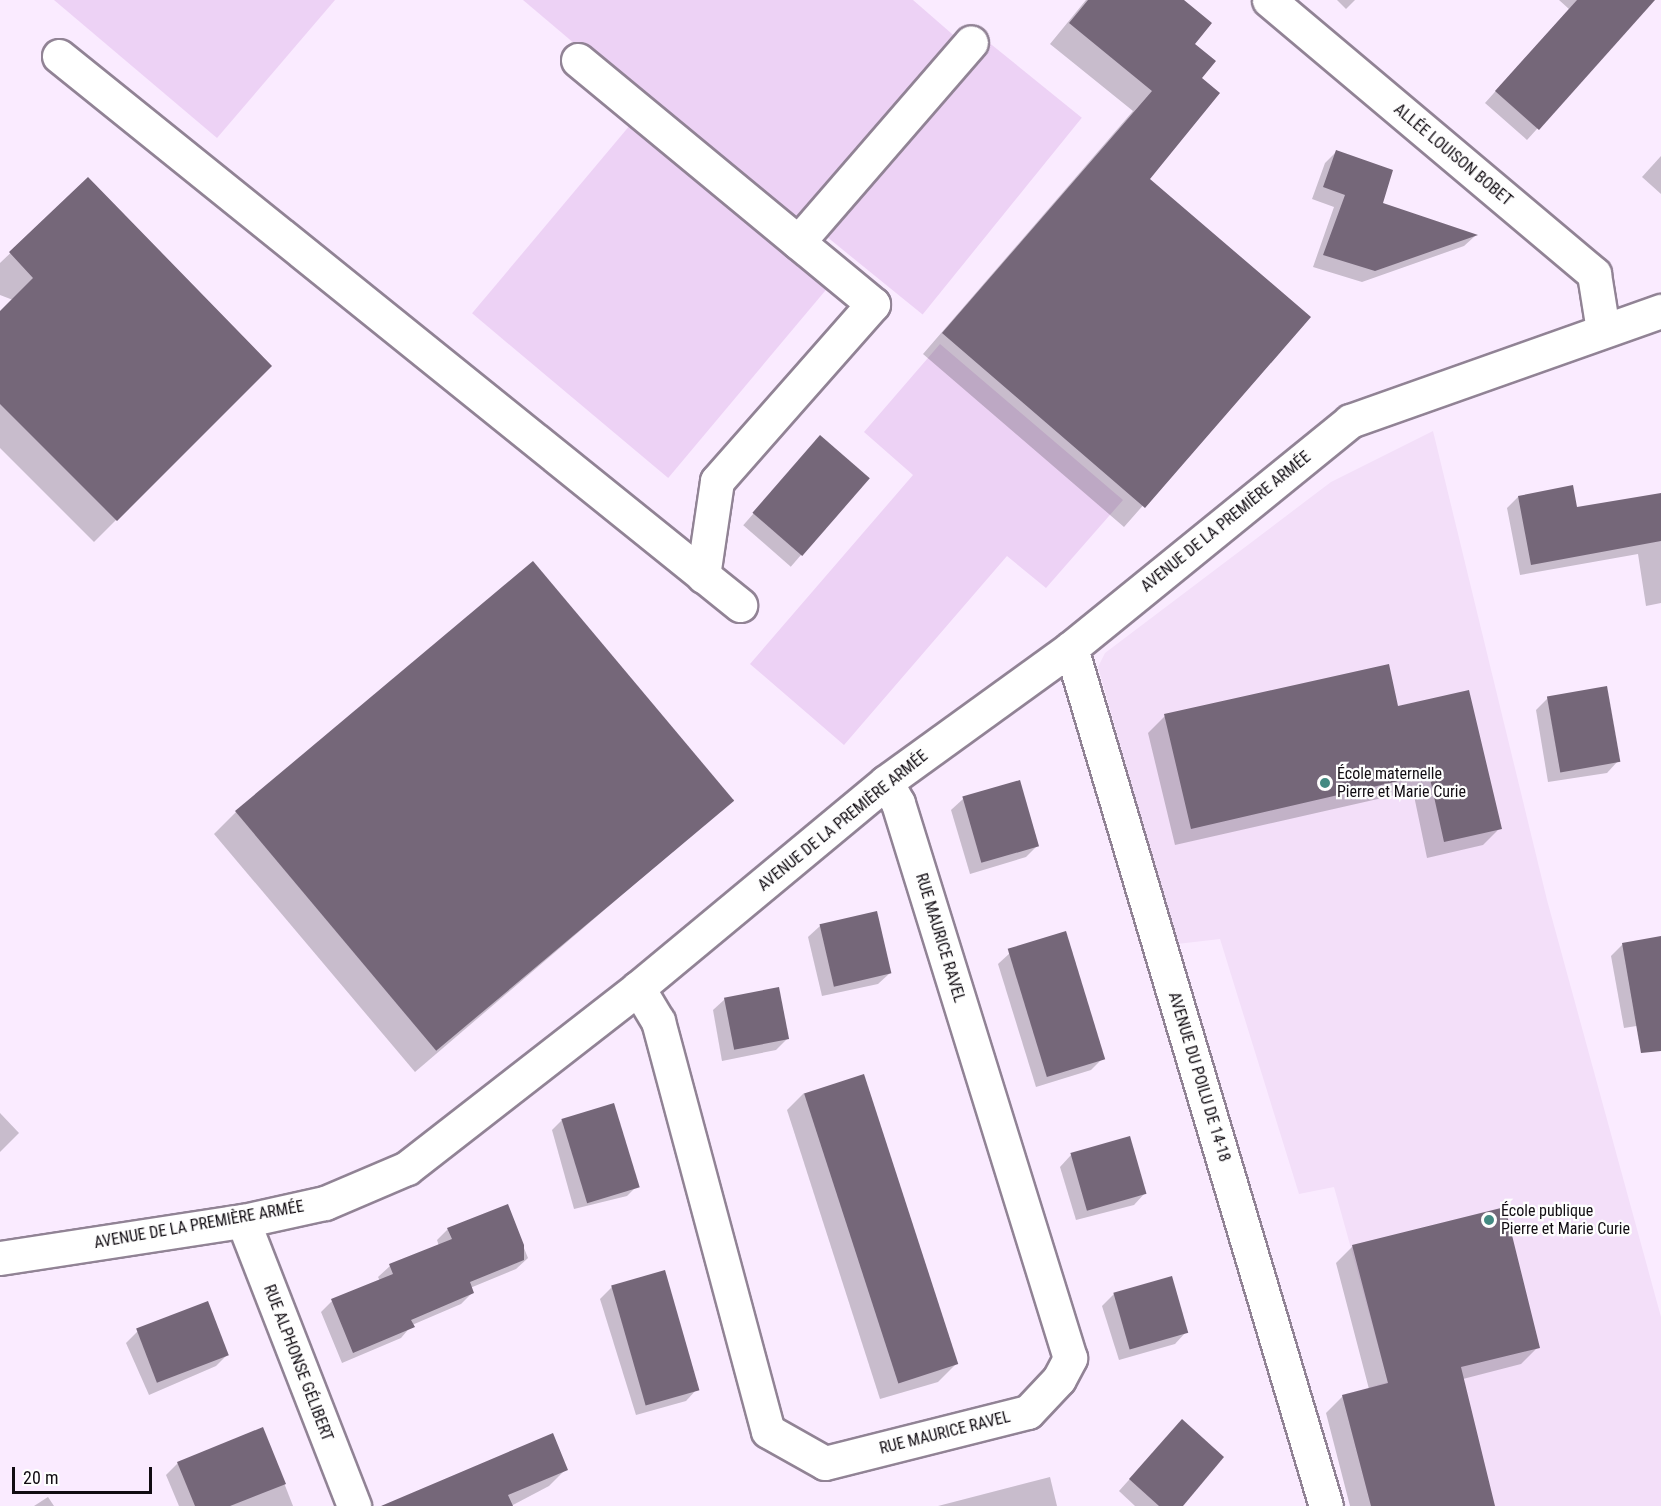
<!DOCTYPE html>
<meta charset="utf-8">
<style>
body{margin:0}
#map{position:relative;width:1661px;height:1506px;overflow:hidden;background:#faebff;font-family:"Roboto Condensed",sans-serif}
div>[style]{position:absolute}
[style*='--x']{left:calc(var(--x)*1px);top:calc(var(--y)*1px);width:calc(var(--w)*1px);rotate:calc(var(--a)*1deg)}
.built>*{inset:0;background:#f3dff9}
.green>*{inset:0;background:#edd2f5;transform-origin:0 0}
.shadow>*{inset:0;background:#0003;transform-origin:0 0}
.building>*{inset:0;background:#756779;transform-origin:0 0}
.roads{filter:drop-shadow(2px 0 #918395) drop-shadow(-2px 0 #918395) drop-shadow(0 2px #918395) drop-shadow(0 -2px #918395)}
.minor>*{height:33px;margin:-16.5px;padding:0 16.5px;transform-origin:16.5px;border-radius:16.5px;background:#fff}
.dots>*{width:16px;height:16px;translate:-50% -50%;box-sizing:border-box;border:3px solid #fefefe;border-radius:50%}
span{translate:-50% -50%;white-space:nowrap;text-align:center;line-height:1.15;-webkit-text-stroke:4.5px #fefefe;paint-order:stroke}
.street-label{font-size:16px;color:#110c12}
.poi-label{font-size:16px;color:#110c12}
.left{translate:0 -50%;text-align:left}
.scale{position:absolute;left:12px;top:1467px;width:140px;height:27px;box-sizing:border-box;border:3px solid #110c12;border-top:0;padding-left:8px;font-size:18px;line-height:21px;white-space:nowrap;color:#110c12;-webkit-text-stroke:4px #fefefe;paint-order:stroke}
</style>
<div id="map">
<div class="built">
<div style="clip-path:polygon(1433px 431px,1547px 900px,1661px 1317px,1661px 1506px,1371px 1506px,1342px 1395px,1388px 1382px,1334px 1187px,1299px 1194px,1220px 939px,1177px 944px,1098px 667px,1105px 653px,1331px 482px)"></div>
</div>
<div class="green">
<div style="clip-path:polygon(54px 0,335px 0,217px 138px)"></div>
<div style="clip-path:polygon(523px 0,913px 0,959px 40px,796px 231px)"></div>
<div style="left:987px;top:41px;width:122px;height:253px;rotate:39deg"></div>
<div style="left:636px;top:118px;width:256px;height:255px;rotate:40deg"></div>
<div style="clip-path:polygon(940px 344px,1123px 500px,1046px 588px,1007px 556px,844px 745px,750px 664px,913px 475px,864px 432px)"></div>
</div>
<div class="shadow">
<div style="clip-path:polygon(1086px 0,1181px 0,1200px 78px,1148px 179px,1309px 317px,1124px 527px,923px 354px,1133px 111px,1050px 44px)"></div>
<div style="clip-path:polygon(1337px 0,1355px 0,1346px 9px)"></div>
<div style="clip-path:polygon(1559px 0,1653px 0,1527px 140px,1485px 103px,1569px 9px)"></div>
<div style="clip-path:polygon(1336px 152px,1381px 204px,1475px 236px,1464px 246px,1362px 282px,1313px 267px,1334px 207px,1312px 199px,1325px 163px)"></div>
<div style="clip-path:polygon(1661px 156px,1661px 194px,1642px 177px)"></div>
<div style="clip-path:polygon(88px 179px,270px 366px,94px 542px,0 448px,0 313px,13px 300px,0 295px,0 263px)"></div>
<div style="left:820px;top:437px;width:63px;height:117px;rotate:41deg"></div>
<div style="clip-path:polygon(1661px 495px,1661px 603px,1646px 606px,1638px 554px,1520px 575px,1507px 508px,1518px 497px,1576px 509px)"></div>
<div style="clip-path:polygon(1548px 698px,1618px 761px,1607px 773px,1548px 782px,1536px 710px)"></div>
<div style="clip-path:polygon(1397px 708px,1500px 828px,1483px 845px,1427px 858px,1413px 791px,1175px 845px,1148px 733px,1165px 716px)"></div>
<div style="clip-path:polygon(734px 799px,415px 1072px,214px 834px,236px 812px)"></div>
<div style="clip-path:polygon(963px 799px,1038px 845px,1026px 857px,970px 874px,951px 810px)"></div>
<div style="clip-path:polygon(820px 926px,890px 973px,878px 984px,822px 996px,808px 937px)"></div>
<div style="clip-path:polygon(1661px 938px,1661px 1022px,1624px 1028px,1611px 956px,1623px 944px)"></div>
<div style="clip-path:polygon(1010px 953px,1103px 1058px,1091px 1070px,1036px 1087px,998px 964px)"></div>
<div style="clip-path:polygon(725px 999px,788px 1038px,776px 1050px,722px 1061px,713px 1010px)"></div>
<div style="clip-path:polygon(804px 1093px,955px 1365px,938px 1382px,880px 1399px,787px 1110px)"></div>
<div style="clip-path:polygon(0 1113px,19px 1133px,0 1152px)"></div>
<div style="clip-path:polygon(562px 1120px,637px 1186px,627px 1196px,574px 1209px,552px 1130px)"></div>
<div style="clip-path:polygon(1071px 1155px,1145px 1193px,1134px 1205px,1076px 1220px,1060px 1167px)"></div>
<div style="clip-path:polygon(507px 1206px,528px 1258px,516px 1269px,470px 1288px,472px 1293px,461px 1304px,412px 1325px,401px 1338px,342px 1363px,321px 1312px,332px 1301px,380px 1281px,378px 1277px,390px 1266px,439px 1246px,437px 1240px,448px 1229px)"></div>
<div style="clip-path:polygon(1353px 1246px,1538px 1347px,1521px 1364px,1463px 1379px,1494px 1506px,1350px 1506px,1326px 1413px,1343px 1396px,1369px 1389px,1336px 1263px)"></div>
<div style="clip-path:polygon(612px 1287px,697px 1389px,686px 1401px,636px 1415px,600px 1299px)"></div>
<div style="clip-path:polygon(1114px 1294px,1186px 1332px,1175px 1344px,1119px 1360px,1102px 1306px)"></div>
<div style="clip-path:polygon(207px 1303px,227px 1355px,216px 1366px,149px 1395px,126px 1343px,137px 1332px)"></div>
<div style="clip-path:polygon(263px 1429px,293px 1506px,179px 1506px,166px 1475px,178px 1463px)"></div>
<div style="clip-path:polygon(1171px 1433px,1181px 1506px,1135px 1506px,1119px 1491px)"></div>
<div style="clip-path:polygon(566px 1469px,549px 1486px,511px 1506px,401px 1506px)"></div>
<div style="clip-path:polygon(1050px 1477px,1057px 1506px,938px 1506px)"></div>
<div style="clip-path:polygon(48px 1497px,54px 1506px,34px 1506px)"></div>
</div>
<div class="building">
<div style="clip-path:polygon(1088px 0,1184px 0,1212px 23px,1195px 44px,1216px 61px,1202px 78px,1220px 93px,1150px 179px,1311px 317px,1145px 508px,942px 333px,1152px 91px,1069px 23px)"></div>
<div style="clip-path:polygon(1577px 0,1655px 0,1539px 130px,1495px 91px)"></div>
<div style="clip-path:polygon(1336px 150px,1393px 170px,1383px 203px,1478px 235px,1375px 271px,1323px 255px,1345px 195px,1323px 187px)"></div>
<div style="clip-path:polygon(88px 177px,272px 366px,117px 521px,0 404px,0 311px,33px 278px,9px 252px)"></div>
<div style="left:820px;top:435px;width:66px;height:103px;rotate:41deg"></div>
<div style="clip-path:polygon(1573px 485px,1577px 507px,1661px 493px,1661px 541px,1531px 565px,1518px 496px)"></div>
<div style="left:533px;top:561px;width:313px;height:389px;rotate:50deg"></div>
<div style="clip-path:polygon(1389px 664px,1398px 706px,1469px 690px,1502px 829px,1444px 842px,1429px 774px,1191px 829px,1164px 714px)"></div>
<div style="left:1607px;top:686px;width:77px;height:61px;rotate:80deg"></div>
<div style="left:1020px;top:780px;width:69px;height:60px;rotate:74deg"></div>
<div style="left:877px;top:911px;width:64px;height:59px;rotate:77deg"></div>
<div style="left:1066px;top:931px;width:134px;height:61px;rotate:73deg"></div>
<div style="clip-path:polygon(1661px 936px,1661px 1051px,1641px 1053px,1622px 943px)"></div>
<div style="left:779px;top:987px;width:53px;height:56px;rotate:79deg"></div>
<div style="left:864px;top:1074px;width:305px;height:63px;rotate:72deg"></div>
<div style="left:614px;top:1103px;width:88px;height:55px;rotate:73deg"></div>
<div style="left:1130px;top:1136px;width:60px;height:62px;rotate:74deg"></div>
<div style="clip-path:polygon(508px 1204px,524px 1245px,524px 1260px,470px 1282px,474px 1293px,411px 1320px,415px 1327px,353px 1353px,331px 1299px,393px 1274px,389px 1264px,452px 1239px,447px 1228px)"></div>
<div style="clip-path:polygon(1505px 1207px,1540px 1348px,1461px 1367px,1495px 1506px,1371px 1506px,1342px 1395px,1388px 1383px,1352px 1245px)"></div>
<div style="left:665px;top:1270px;width:125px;height:56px;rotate:74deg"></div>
<div style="left:1172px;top:1276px;width:59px;height:61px;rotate:74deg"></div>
<div style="left:208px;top:1301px;width:58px;height:77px;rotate:69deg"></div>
<div style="clip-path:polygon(1182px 1419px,1224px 1457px,1183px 1506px,1159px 1506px,1129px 1479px)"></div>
<div style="clip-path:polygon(263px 1427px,286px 1484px,230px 1506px,195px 1506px,177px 1462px)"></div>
<div style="clip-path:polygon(553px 1433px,568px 1470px,508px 1495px,513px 1506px,381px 1506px)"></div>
</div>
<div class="roads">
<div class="minor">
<div style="--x:1269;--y:0;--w:425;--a:40.1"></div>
<div style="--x:1594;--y:274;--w:57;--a:80.9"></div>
<div style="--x:59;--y:56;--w:875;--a:38.87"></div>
<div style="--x:578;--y:60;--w:383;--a:39.6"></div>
<div style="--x:873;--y:304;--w:236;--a:131.4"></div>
<div style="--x:717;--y:481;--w:96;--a:98.4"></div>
<div style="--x:798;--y:242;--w:264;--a:-49.1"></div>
<div style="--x:1071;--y:648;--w:895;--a:73.45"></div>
<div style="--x:638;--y:988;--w:39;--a:59"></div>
<div style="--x:658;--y:1021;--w:424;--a:75"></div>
<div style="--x:768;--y:1431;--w:65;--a:29.3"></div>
<div style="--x:825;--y:1463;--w:209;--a:-14.1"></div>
<div style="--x:1028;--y:1412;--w:45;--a:-46.8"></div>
<div style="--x:1059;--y:1379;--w:24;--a:-62"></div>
<div style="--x:1070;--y:1358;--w:581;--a:-107.22"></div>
<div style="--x:898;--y:803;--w:24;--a:-120"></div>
<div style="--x:243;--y:1221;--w:306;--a:68.7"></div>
<div style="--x:0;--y:1258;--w:246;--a:-8.7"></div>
<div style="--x:243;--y:1221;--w:84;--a:-12.4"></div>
<div style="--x:325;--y:1203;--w:89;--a:-23.1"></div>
<div style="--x:407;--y:1168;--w:293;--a:-37.9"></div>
<div style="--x:638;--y:988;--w:322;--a:-39.7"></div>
<div style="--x:886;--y:782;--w:228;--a:-35.9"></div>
<div style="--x:1071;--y:648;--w:360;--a:-39.1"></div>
<div style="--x:1350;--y:421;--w:330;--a:-19.5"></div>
</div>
</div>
<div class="dots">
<div style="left:1325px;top:783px;background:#438a82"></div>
<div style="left:1489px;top:1220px;background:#438a82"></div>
</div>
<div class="street-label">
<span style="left:1453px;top:155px;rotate:40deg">ALLÉE LOUISON BOBET</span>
<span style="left:1226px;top:522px;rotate:-39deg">AVENUE DE LA PREMIÈRE ARMÉE</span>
<span style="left:843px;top:821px;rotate:-39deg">AVENUE DE LA PREMIÈRE ARMÉE</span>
<span style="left:940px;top:938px;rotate:73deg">RUE MAURICE RAVEL</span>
<span style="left:1199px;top:1077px;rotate:73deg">AVENUE DU POILU DE 14-18</span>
<span style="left:199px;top:1225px;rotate:-10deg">AVENUE DE LA PREMIÈRE ARMÉE</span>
<span style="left:298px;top:1363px;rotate:69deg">RUE ALPHONSE GÉLIBERT</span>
<span style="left:945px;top:1433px;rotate:-14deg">RUE MAURICE RAVEL</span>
</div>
<div class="poi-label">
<span class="left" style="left:1337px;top:783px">École maternelle<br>Pierre et Marie Curie</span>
<span class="left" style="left:1501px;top:1220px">École publique<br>Pierre et Marie Curie</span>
</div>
<div class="scale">20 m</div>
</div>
